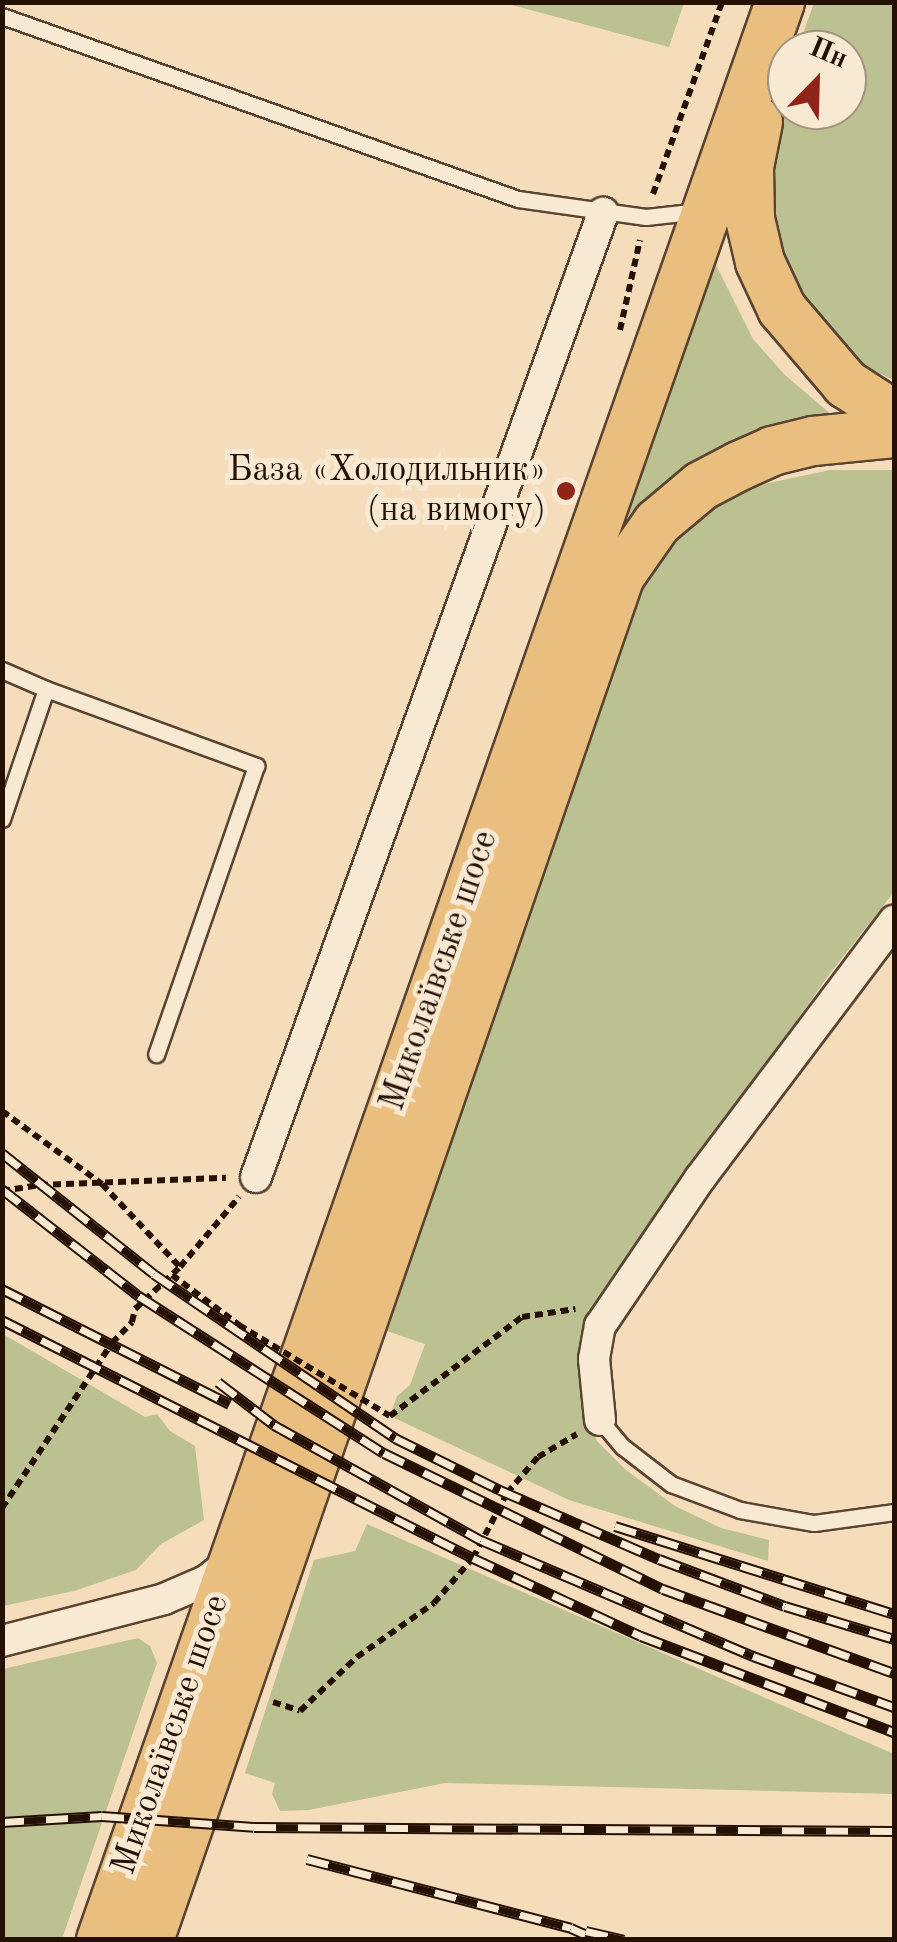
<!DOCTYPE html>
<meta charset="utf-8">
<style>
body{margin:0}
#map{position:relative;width:897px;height:1942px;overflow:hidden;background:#f5ddbc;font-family:"Old Standard TT",serif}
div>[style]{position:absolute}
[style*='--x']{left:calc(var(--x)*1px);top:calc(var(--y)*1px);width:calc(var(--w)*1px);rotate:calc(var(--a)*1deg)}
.green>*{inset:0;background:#bbc191}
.path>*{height:6px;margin-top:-3px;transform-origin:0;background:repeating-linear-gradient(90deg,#251104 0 8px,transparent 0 13px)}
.roads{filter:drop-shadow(2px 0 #594432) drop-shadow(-2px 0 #594432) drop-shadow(0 2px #594432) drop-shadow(0 -2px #594432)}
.service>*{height:15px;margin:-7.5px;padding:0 7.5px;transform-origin:7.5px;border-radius:7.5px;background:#f8e9d3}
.minor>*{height:30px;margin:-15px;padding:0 15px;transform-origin:15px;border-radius:15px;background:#f8e9d3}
.primary>*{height:48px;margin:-24px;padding:0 24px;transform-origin:24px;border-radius:24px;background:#eabe7e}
.rail>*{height:11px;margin-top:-5.5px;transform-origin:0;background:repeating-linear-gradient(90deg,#f8e9d3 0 22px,#251104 0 44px);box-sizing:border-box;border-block:2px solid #251104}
.path-bridge>*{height:6px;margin-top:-3px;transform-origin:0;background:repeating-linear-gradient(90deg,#251104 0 8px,transparent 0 13px)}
.dots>*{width:28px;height:28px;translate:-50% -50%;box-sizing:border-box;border:5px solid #f8e9d3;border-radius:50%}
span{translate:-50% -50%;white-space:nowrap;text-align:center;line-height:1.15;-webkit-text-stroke:10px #f8e9d3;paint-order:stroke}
.poi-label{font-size:35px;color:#251104}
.right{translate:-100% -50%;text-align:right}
.street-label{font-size:35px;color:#251104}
.frame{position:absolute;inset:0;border:5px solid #251104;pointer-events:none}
.north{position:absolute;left:767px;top:30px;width:100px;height:100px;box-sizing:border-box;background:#f8e9d3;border:2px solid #a49380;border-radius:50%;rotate:23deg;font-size:28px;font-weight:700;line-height:40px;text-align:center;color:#251104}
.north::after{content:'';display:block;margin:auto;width:35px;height:45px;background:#8f2418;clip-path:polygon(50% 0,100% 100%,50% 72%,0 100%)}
</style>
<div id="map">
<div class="green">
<div style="clip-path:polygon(504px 3px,684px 3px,669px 47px)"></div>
<div style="clip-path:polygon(814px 3px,894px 3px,894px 380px,866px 367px,808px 310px,773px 231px,769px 148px,787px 78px,787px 110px,847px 110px,847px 50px,797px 50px)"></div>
<div style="clip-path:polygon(711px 255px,753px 339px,785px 375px,832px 415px,792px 420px,715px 450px,665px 483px,617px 526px)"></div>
<div style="clip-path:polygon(830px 470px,894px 470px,894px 892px,828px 976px,590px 1315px,579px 1354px,585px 1413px,597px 1441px,626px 1470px,675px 1506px,721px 1528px,769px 1540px,768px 1561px,569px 1500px,390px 1416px,397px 1396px,410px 1385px,425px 1344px,384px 1330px,637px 596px,682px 530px,714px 507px,760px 485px)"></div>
<div style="clip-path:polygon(3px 1334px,145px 1417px,157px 1414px,170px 1431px,195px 1446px,204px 1520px,161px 1544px,136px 1570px,74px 1591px,3px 1606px)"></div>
<div style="clip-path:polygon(367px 1524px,894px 1754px,894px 1794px,445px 1783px,309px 1810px,280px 1811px,272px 1794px,275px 1783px,245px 1773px,314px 1560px,355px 1551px)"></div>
<div style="clip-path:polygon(138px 1638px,150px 1646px,157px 1663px,62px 1939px,3px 1939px,3px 1669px)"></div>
</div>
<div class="path">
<div style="--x:653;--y:194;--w:204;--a:-70.2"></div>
<div style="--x:620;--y:330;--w:92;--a:-77.5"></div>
<div style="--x:2;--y:1111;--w:124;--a:36.1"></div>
<div style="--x:102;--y:1184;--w:114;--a:46.8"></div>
<div style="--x:180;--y:1267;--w:92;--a:-49.9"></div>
<div style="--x:2;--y:1191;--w:38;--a:-9"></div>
<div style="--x:40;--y:1185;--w:186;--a:-2.2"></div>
<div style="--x:172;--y:1275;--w:84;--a:36.7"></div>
<div style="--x:390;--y:1416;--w:165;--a:-36.9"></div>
<div style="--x:522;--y:1317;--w:54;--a:-8.6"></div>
<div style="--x:2;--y:1508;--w:198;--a:-56.3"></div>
<div style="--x:112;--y:1343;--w:29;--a:-46"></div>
<div style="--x:132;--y:1322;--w:13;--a:-77"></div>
<div style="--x:135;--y:1309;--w:62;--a:-43"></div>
<div style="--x:273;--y:1702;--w:28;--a:18"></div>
<div style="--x:300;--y:1711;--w:79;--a:-43.5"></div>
<div style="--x:357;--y:1657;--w:94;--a:-35"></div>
<div style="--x:434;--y:1603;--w:60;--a:-49.1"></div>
<div style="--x:473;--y:1558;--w:73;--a:-62.4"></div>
<div style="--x:507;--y:1493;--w:48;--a:-49.3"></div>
<div style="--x:538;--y:1457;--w:45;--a:-30.5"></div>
</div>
<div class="roads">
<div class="service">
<div style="--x:2;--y:16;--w:547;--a:19.53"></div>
<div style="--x:518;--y:199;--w:129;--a:8"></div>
<div style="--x:646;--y:217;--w:54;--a:-6.3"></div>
<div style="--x:2;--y:670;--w:48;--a:23.4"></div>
<div style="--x:2;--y:819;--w:137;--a:-71.3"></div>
<div style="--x:46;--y:689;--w:224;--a:20.1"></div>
<div style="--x:256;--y:766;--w:305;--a:109.1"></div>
<div style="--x:600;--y:1420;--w:35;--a:50"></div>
<div style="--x:623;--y:1447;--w:61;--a:37.6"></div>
<div style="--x:671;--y:1484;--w:74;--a:20.6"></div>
<div style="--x:740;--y:1510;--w:75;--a:10"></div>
<div style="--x:814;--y:1523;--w:81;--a:-7.8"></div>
</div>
<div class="minor">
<div style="--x:256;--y:1177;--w:1025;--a:-70.2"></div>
<div style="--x:600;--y:1420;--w:61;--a:-95.6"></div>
<div style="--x:594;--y:1359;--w:34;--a:-80"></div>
<div style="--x:600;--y:1326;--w:180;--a:-55.9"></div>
<div style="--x:701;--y:1177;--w:321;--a:-53"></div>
<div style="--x:2;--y:1641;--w:167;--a:-14.5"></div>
<div style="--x:164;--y:1599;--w:46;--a:-23.2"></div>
<div style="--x:206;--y:1581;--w:33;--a:-38"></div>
</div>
<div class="primary">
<div style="--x:758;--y:122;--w:46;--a:101.3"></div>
<div style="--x:749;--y:167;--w:52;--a:88.9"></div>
<div style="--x:750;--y:219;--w:44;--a:76.9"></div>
<div style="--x:760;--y:262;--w:52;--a:64.9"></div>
<div style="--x:782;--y:309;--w:99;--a:49.5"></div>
<div style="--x:846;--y:384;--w:57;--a:32.9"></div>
<div style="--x:101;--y:1940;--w:2054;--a:-70.69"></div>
<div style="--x:149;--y:1940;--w:1443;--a:-70.95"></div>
<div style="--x:620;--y:576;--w:65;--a:-55.1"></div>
<div style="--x:657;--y:523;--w:57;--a:-40.1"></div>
<div style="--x:701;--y:486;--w:43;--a:-27.8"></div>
<div style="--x:739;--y:466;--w:36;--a:-24"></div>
<div style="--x:772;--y:451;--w:42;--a:-13.7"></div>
<div style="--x:813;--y:441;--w:81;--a:-5.6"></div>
</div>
</div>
<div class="rail">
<div style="--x:2;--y:1153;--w:194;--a:38.5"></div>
<div style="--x:154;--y:1274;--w:292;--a:34.2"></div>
<div style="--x:395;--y:1438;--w:117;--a:26.3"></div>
<div style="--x:500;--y:1490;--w:173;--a:23.5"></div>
<div style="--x:659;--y:1559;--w:134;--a:20.5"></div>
<div style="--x:785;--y:1606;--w:114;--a:16.8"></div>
<div style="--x:2;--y:1189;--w:174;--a:38"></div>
<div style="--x:139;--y:1296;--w:291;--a:32.7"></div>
<div style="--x:384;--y:1453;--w:310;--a:26"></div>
<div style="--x:663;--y:1589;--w:246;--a:20"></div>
<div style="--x:2;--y:1289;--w:255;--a:26.8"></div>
<div style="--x:2;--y:1320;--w:528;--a:26.81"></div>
<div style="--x:473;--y:1558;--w:185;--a:24.9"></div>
<div style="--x:641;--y:1636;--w:271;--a:20.8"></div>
<div style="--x:218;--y:1382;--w:71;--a:37.5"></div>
<div style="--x:274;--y:1425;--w:237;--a:29.1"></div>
<div style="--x:481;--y:1540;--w:296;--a:23.1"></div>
<div style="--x:753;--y:1656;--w:150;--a:19.9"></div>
<div style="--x:615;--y:1526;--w:293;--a:17.5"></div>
<div style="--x:2;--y:1822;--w:100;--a:-3.4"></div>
<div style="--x:102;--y:1816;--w:152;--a:4.1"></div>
<div style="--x:254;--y:1827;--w:640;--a:0.36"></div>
<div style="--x:307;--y:1859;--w:273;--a:14.6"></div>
<div style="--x:571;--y:1928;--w:30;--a:24"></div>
<div style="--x:586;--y:1931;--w:39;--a:13"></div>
</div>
<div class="path-bridge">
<div style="--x:239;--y:1325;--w:176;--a:31.1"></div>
</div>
<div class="dots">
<div style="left:566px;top:491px;background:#8f2418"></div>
</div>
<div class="poi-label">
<span class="right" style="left:546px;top:491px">База «Холодильник»<br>(на вимогу)</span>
</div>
<div class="street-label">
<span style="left:440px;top:971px;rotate:-71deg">Миколаївське шосе</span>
<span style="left:171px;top:1735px;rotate:-71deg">Миколаївське шосе</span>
</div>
<div class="frame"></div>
<div class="north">Пн</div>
</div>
